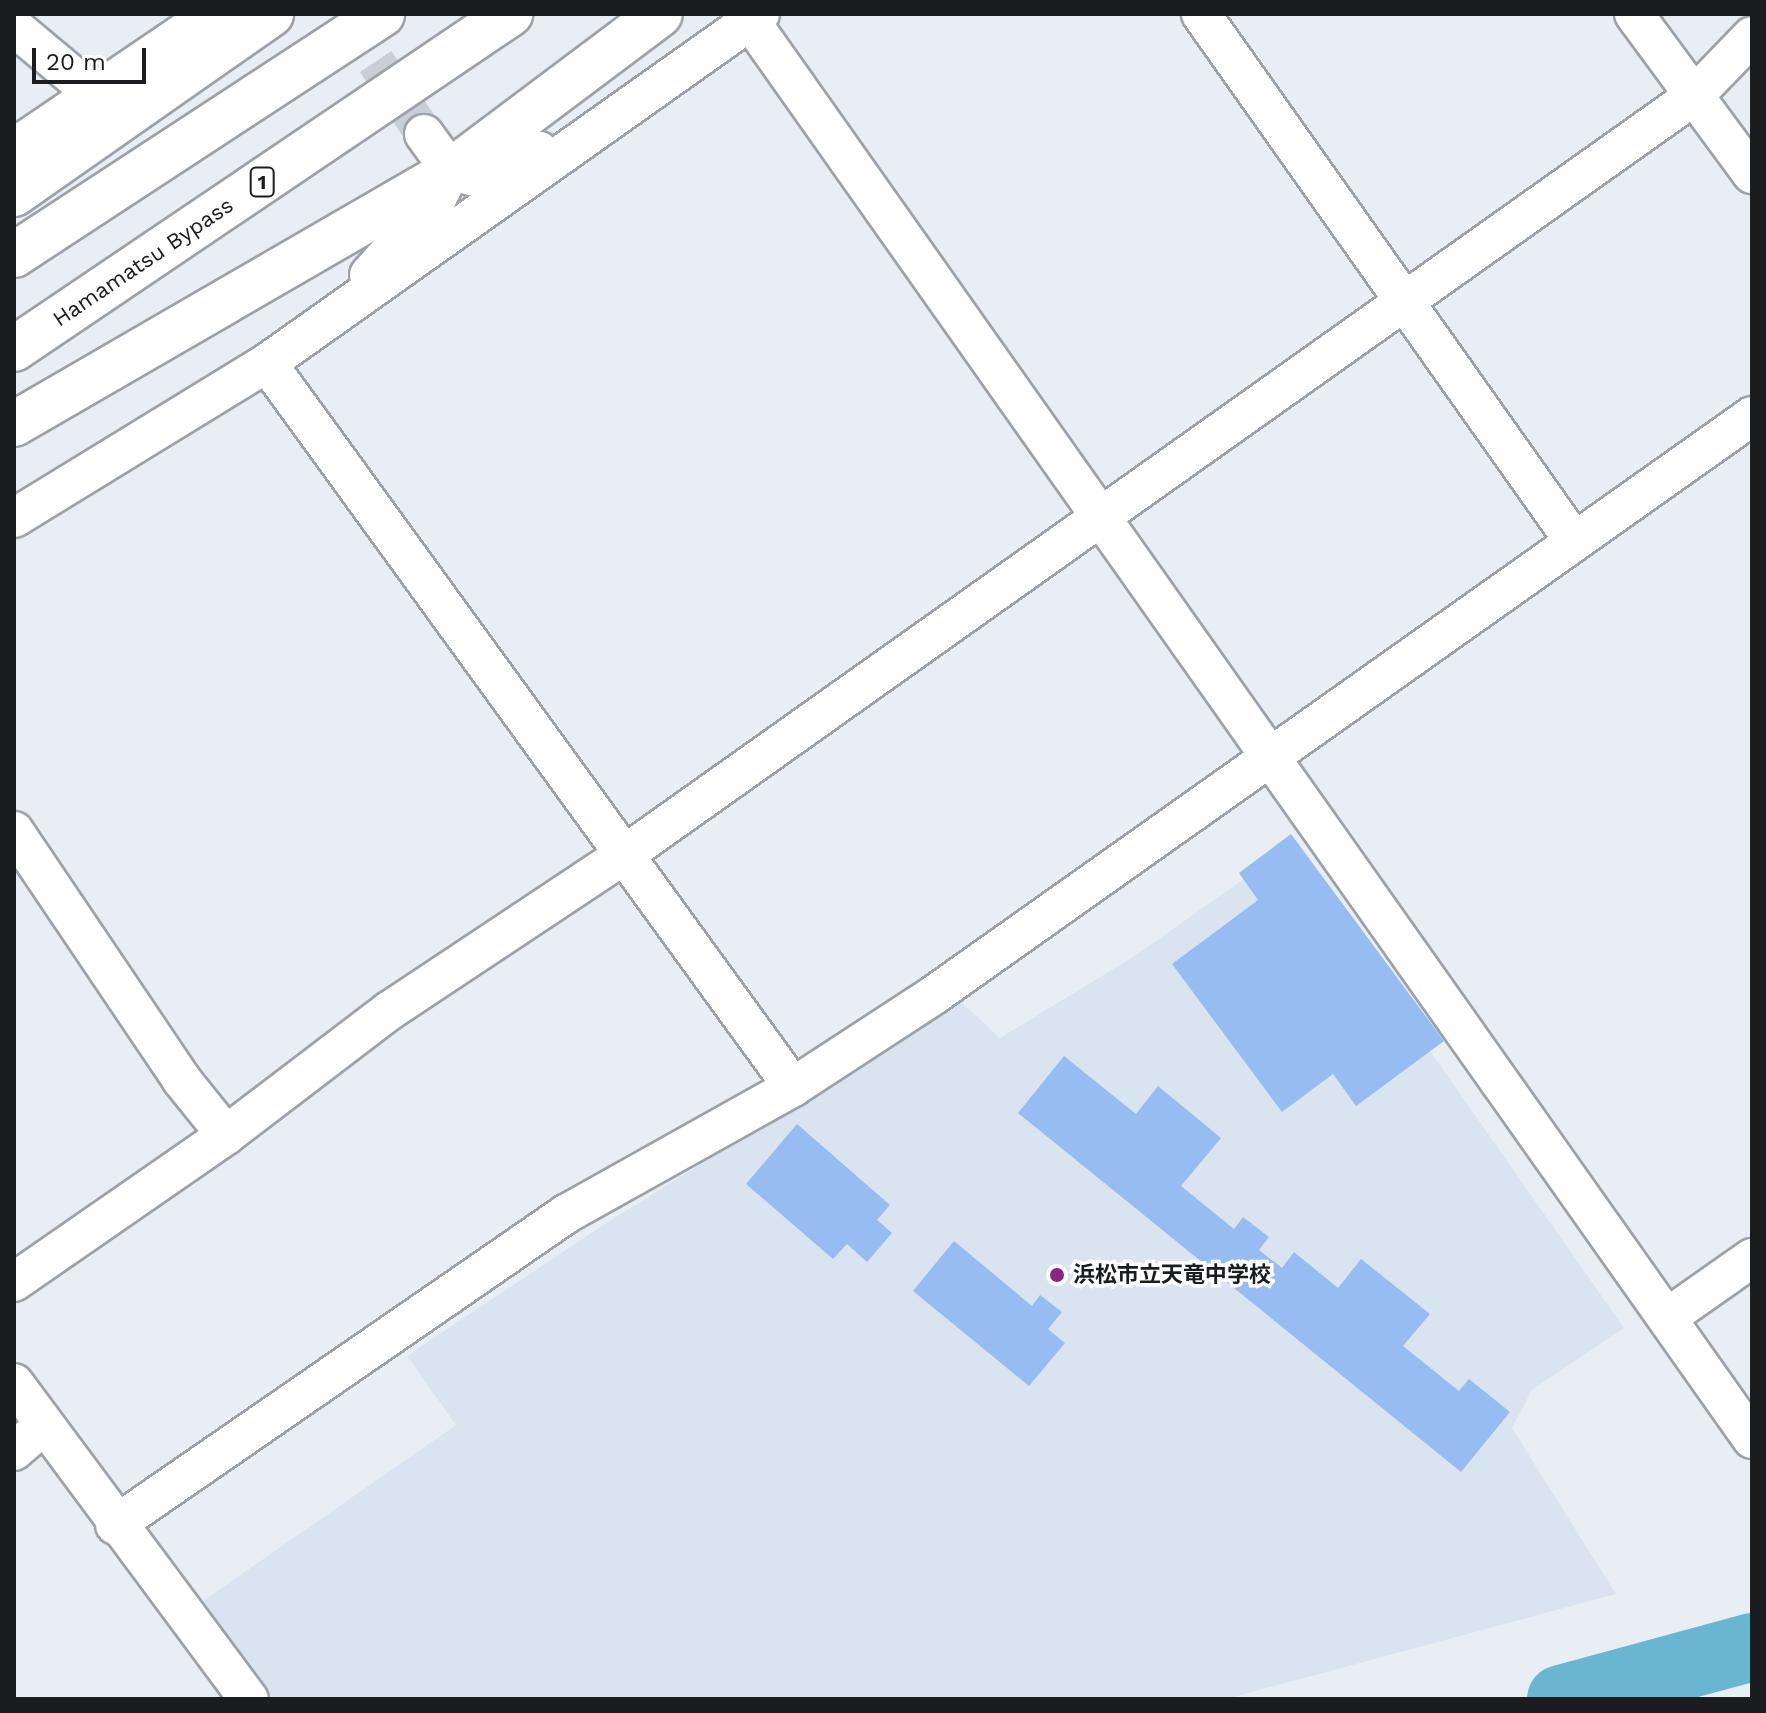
<!DOCTYPE html>
<meta charset="utf-8">
<style>
body{margin:0}
#map{position:relative;width:1766px;height:1713px;overflow:hidden;background:#e9eef5;font-family:"Work Sans","Noto Sans JP",sans-serif}
div>[style]{position:absolute}
[style*='--x']{left:calc(var(--x)*1px);top:calc(var(--y)*1px);width:calc(var(--w)*1px);rotate:calc(var(--a)*1deg)}
.built>*{inset:0;background:#dae4f1}
.river>*{height:68px;margin:-34px;padding:0 34px;transform-origin:34px;border-radius:34px;background:#68b6d1}
.building>*{inset:0;background:#97bcf1}
.minor-tunnel>*{height:38px;margin-top:-19px;transform-origin:0;background:repeating-linear-gradient(90deg,#caced5 0 38px,transparent 0 57px)}
.roads{filter:drop-shadow(2px 0 #9da1a8) drop-shadow(-2px 0 #9da1a8) drop-shadow(0 2px #9da1a8) drop-shadow(0 -2px #9da1a8)}
.minor>*{height:38px;margin:-19px;padding:0 19px;transform-origin:19px;border-radius:19px;background:#fff}
.highway>*{height:44px;margin:-22px;padding:0 22px;transform-origin:22px;border-radius:22px;background:#fff}
.dots>*{width:22px;height:22px;translate:-50% -50%;box-sizing:border-box;border:4px solid #fff;border-radius:50%}
span{translate:-50% -50%;white-space:nowrap;text-align:center;line-height:1.15;-webkit-text-stroke:7px #fff;paint-order:stroke}
.shield-label span{padding:2px 6px;background:#fff;border:2px solid;border-radius:6px;-webkit-text-stroke-width:0}
.shield-label{font-size:20px;color:#1a1c1f;font-weight:700}
.street-label{font-size:22px;color:#1a1c1f}
.poi-label{font-size:22px;color:#1a1c1f;font-weight:700}
.left{translate:0 -50%;text-align:left}
.frame{position:absolute;inset:0;border:16px solid #1a1c1f;pointer-events:none}
.scale{position:absolute;left:32px;top:48px;width:114px;height:36px;box-sizing:border-box;border:4px solid #1a1c1f;border-top:0;padding-left:10px;font-size:24px;line-height:28px;white-space:nowrap;color:#1a1c1f;-webkit-text-stroke:6px #fff;paint-order:stroke}
</style>
<div id="map">
<div class="built">
<div style="clip-path:polygon(1288px 848px,1624px 1328px,1532px 1390px,1512px 1428px,1616px 1594px,1226px 1699px,272px 1699px,200px 1603px,456px 1425px,407px 1356px,608px 1222px,961px 1002px,1000px 1038px,1133px 957px)"></div>
</div>
<div class="river">
<div style="--x:1561;--y:1699;--w:198;--a:-15.2"></div>
</div>
<div class="building">
<div style="clip-path:polygon(1291px 834px,1444px 1041px,1356px 1106px,1333px 1074px,1282px 1112px,1172px 964px,1258px 900px,1239px 873px)"></div>
<div style="clip-path:polygon(1064px 1056px,1136px 1114px,1158px 1086px,1221px 1138px,1181px 1186px,1234px 1229px,1243px 1217px,1269px 1237px,1259px 1250px,1282px 1268px,1294px 1252px,1338px 1288px,1361px 1259px,1430px 1314px,1403px 1346px,1459px 1391px,1469px 1379px,1510px 1412px,1461px 1472px,1018px 1113px)"></div>
<div style="clip-path:polygon(797px 1124px,890px 1205px,877px 1220px,892px 1233px,867px 1262px,847px 1244px,833px 1259px,746px 1184px)"></div>
<div style="clip-path:polygon(954px 1241px,1032px 1306px,1040px 1295px,1062px 1312px,1048px 1329px,1065px 1343px,1029px 1386px,913px 1291px)"></div>
</div>
<div class="minor-tunnel">
<div style="--x:344;--y:14;--w:144;--a:56.3"></div>
</div>
<div class="roads">
<div class="minor">
<div style="--x:1201;--y:14;--w:646;--a:54.71"></div>
<div style="--x:1634;--y:14;--w:199;--a:53.6"></div>
<div style="--x:751;--y:22;--w:1735;--a:54.76"></div>
<div style="--x:14;--y:27;--w:104;--a:39.9"></div>
<div style="--x:424;--y:134;--w:46;--a:53.9"></div>
<div style="--x:451;--y:171;--w:34;--a:14"></div>
<div style="--x:484;--y:179;--w:62;--a:-27"></div>
<div style="--x:14;--y:148;--w:238;--a:-34.2"></div>
<div style="--x:369;--y:275;--w:101;--a:-48.2"></div>
<div style="--x:436;--y:200;--w:33;--a:-63"></div>
<div style="--x:267;--y:363;--w:895;--a:54"></div>
<div style="--x:14;--y:518;--w:297;--a:-31.5"></div>
<div style="--x:267;--y:363;--w:604;--a:-35.3"></div>
<div style="--x:14;--y:831;--w:299;--a:56"></div>
<div style="--x:181;--y:1079;--w:72;--a:51.2"></div>
<div style="--x:14;--y:1282;--w:258;--a:-34.7"></div>
<div style="--x:226;--y:1135;--w:205;--a:-37.3"></div>
<div style="--x:389;--y:1011;--w:282;--a:-33.6"></div>
<div style="--x:624;--y:855;--w:1312;--a:-35.35"></div>
<div style="--x:1694;--y:96;--w:83;--a:-46"></div>
<div style="--x:1668;--y:1317;--w:103;--a:-35.1"></div>
<div style="--x:14;--y:1383;--w:394;--a:53.4"></div>
<div style="--x:14;--y:1451;--w:37;--a:-41"></div>
<div style="--x:115;--y:1525;--w:548;--a:-34.59"></div>
<div style="--x:566;--y:1214;--w:260;--a:-29.2"></div>
<div style="--x:793;--y:1087;--w:168;--a:-33.1"></div>
<div style="--x:934;--y:995;--w:1002;--a:-35.29"></div>
</div>
<div class="highway">
<div style="--x:14;--y:194;--w:314;--a:-35"></div>
<div style="--x:14;--y:255;--w:440;--a:-33.2"></div>
<div style="--x:14;--y:349;--w:599;--a:-34.04"></div>
<div style="--x:14;--y:424;--w:505;--a:-30.07"></div>
<div style="--x:451;--y:171;--w:261;--a:-36.9"></div>
</div>
</div>
<div class="dots">
<div style="left:1057px;top:1275px;background:#8c2286"></div>
</div>
<div class="shield-label">
<span style="left:262px;top:182px">1</span>
</div>
<div class="street-label">
<span style="left:143px;top:262px;rotate:-34deg">Hamamatsu Bypass</span>
</div>
<div class="poi-label">
<span class="left" style="left:1073px;top:1275px">浜松市立天竜中学校</span>
</div>
<div class="frame"></div>
<div class="scale">20 m</div>
</div>
